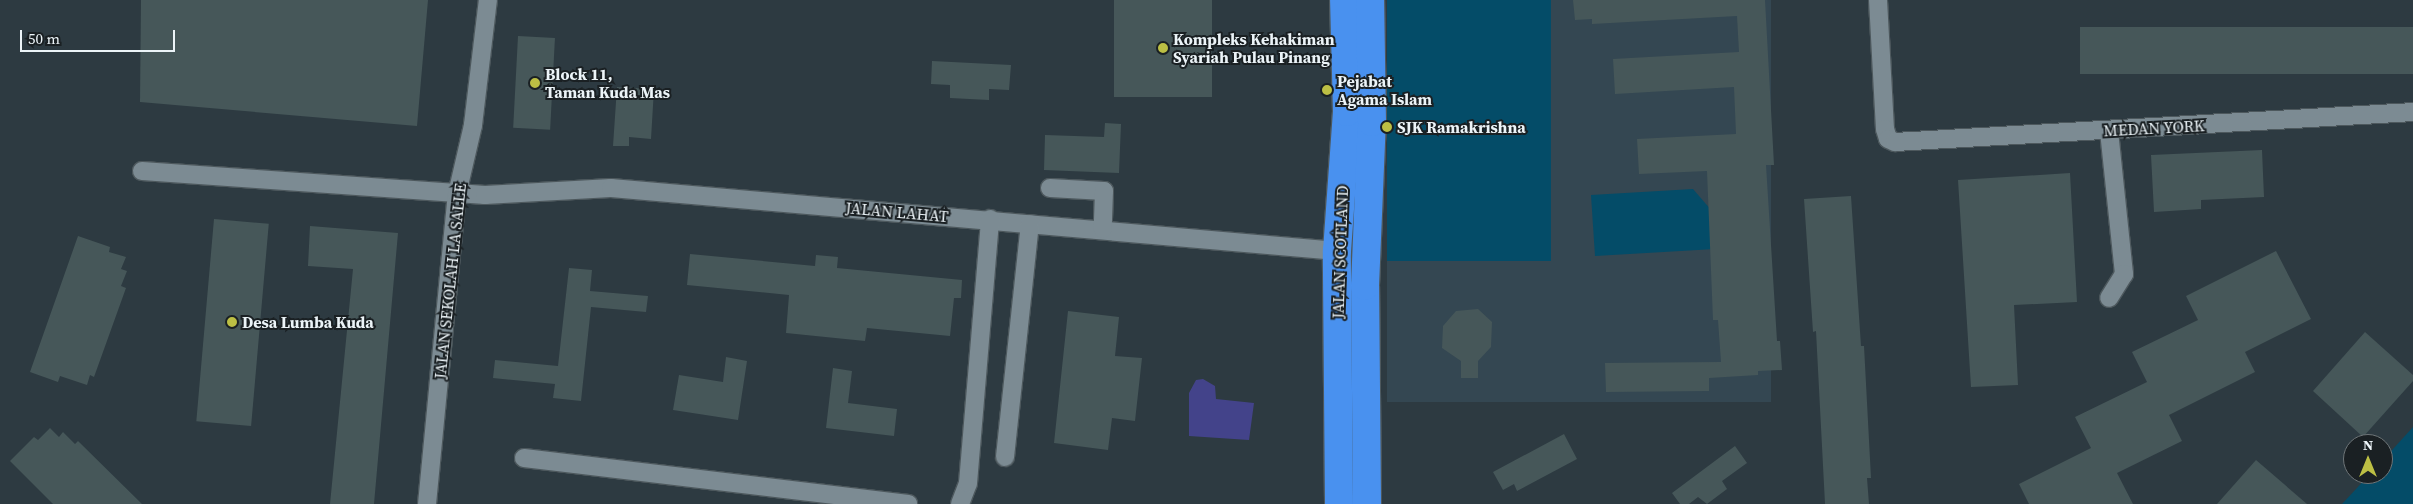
<!DOCTYPE html>
<style>
body{margin:0}
#map{position:relative;width:2413px;height:504px;overflow:hidden;background:#2d3a41;font-family:"Source Serif 4",serif}
div>[style]{position:absolute}
[style*='--x']{left:calc(var(--x)*1px);top:calc(var(--y)*1px);width:calc(var(--w)*1px);rotate:calc(var(--a)*1deg)}
.built>*{inset:0;background:#344752;transform-origin:0 0}
.green>*{inset:0;background:#044c68;transform-origin:0 0}
.water>*{inset:0;background:#43438a}
.building>*{inset:0;background:#465759;transform-origin:0 0}
.roads{filter:drop-shadow(1px 0 #4d585d) drop-shadow(-1px 0 #4d585d) drop-shadow(0 1px #4d585d) drop-shadow(0 -1px #4d585d)}
.street>*{height:18px;margin:-9px;padding:0 9px;transform-origin:9px;border-radius:9px;background:#7c8b93}
.highway>*{height:28px;margin:-14px;padding:0 14px;transform-origin:14px;border-radius:14px;background:#4991ef}
.dots>*{width:14px;height:14px;translate:-50% -50%;box-sizing:border-box;border:2px solid #1a2023;border-radius:50%}
span{translate:-50% -50%;white-space:nowrap;text-align:center;line-height:1.15;-webkit-text-stroke:4px #1a2023;paint-order:stroke}
.poi-label{font-size:16px;color:#ecf4f8;font-weight:700}
.left{translate:0 -50%;text-align:left}
.street-label{font-size:16px;color:#ecf4f8}
.north{position:absolute;left:2343px;top:434px;width:50px;height:50px;box-sizing:border-box;background:#1a2023;border:1px solid #6e7578;border-radius:50%;rotate:0deg;font-size:14px;font-weight:700;line-height:20px;text-align:center;color:#ecf4f8}
.north::after{content:'';display:block;margin:auto;width:18px;height:22px;background:#bcbf44;clip-path:polygon(50% 0,100% 100%,50% 72%,0 100%)}
.scale{position:absolute;left:20px;top:30px;width:155px;height:22px;box-sizing:border-box;border:2px solid #ecf4f8;border-top:0;padding-left:6px;font-size:15px;line-height:18px;white-space:nowrap;color:#ecf4f8;-webkit-text-stroke:4px #1a2023;paint-order:stroke}
</style>
<div id="map">
<div class="built">
<div style="left:1387px;top:0;width:384px;height:402px"></div>
</div>
<div class="green">
<div style="left:1387px;top:0;width:164px;height:261px"></div>
<div style="clip-path:polygon(1693px 189px,1712px 211px,1715px 249px,1595px 256px,1591px 195px)"></div>
<div style="clip-path:polygon(2413px 427px,2413px 504px,2342px 504px,2370px 474px,2383px 474px,2383px 460px)"></div>
</div>
<div class="water">
<div style="clip-path:polygon(1203px 379px,1215px 386px,1216px 399px,1254px 403px,1249px 440px,1189px 436px,1189px 393px,1196px 380px)"></div>
</div>
<div class="building">
<div style="clip-path:polygon(141px 0,428px 0,417px 126px,140px 102px)"></div>
<div style="left:1114px;top:0;width:98px;height:97px"></div>
<div style="clip-path:polygon(1573px 0,1765px 0,1774px 165px,1766px 165px,1777px 341px,1780px 341px,1782px 370px,1758px 371px,1758px 375px,1709px 378px,1709px 391px,1606px 392px,1605px 363px,1721px 362px,1718px 320px,1713px 320px,1707px 171px,1639px 174px,1637px 139px,1736px 134px,1734px 87px,1615px 94px,1613px 59px,1739px 52px,1737px 16px,1592px 24px,1592px 19px,1575px 20px)"></div>
<div style="left:2413px;top:27px;width:47px;height:333px;rotate:90deg"></div>
<div style="left:518px;top:36px;width:37px;height:92px;rotate:3deg"></div>
<div style="clip-path:polygon(932px 61px,1011px 65px,1009px 90px,989px 89px,989px 100px,950px 98px,950px 85px,931px 84px)"></div>
<div style="clip-path:polygon(617px 87px,654px 89px,651px 139px,629px 137px,629px 146px,613px 146px)"></div>
<div style="clip-path:polygon(1105px 123px,1121px 124px,1119px 173px,1044px 170px,1045px 135px,1104px 137px)"></div>
<div style="clip-path:polygon(2262px 150px,2264px 197px,2201px 200px,2201px 209px,2154px 212px,2151px 155px)"></div>
<div style="clip-path:polygon(2070px 173px,2077px 302px,2014px 305px,2018px 385px,1971px 387px,1958px 180px)"></div>
<div style="clip-path:polygon(1851px 196px,1861px 346px,1864px 346px,1871px 478px,1867px 478px,1869px 504px,1825px 504px,1816px 331px,1813px 332px,1804px 199px)"></div>
<div style="left:214px;top:219px;width:55px;height:203px;rotate:5deg"></div>
<div style="clip-path:polygon(310px 226px,398px 233px,374px 504px,330px 504px,353px 269px,308px 266px)"></div>
<div style="clip-path:polygon(78px 236px,110px 247px,109px 252px,126px 257px,121px 269px,127px 271px,121px 286px,126px 288px,94px 377px,90px 375px,87px 385px,60px 376px,58px 382px,30px 372px)"></div>
<div style="clip-path:polygon(2276px 251px,2311px 319px,2245px 352px,2255px 372px,2169px 415px,2182px 441px,2117px 473px,2133px 504px,2029px 504px,2019px 484px,2091px 448px,2075px 417px,2147px 382px,2132px 352px,2198px 320px,2186px 296px)"></div>
<div style="clip-path:polygon(690px 254px,815px 266px,816px 255px,838px 257px,837px 268px,962px 280px,961px 298px,954px 298px,950px 336px,867px 328px,865px 341px,786px 333px,789px 295px,687px 285px)"></div>
<div style="clip-path:polygon(569px 268px,592px 270px,590px 291px,648px 296px,646px 312px,591px 307px,581px 401px,553px 398px,555px 384px,493px 378px,495px 360px,558px 366px)"></div>
<div style="clip-path:polygon(1478px 309px,1492px 322px,1491px 347px,1478px 361px,1478px 378px,1461px 378px,1461px 361px,1442px 348px,1443px 326px,1456px 311px)"></div>
<div style="clip-path:polygon(1068px 311px,1119px 317px,1115px 356px,1142px 358px,1135px 421px,1112px 418px,1108px 450px,1054px 443px)"></div>
<div style="clip-path:polygon(2365px 332px,2413px 375px,2413px 381px,2363px 437px,2313px 391px)"></div>
<div style="clip-path:polygon(726px 357px,747px 361px,738px 420px,673px 410px,679px 375px,723px 382px)"></div>
<div style="clip-path:polygon(833px 368px,852px 371px,848px 403px,897px 409px,894px 436px,826px 428px)"></div>
<div style="clip-path:polygon(50px 428px,59px 437px,63px 432px,75px 444px,78px 441px,142px 504px,53px 504px,10px 461px,34px 437px,38px 440px)"></div>
<div style="clip-path:polygon(1564px 434px,1577px 459px,1517px 491px,1514px 484px,1503px 490px,1493px 472px)"></div>
<div style="clip-path:polygon(1735px 446px,1747px 463px,1722px 481px,1727px 489px,1707px 504px,1698px 497px,1689px 504px,1680px 504px,1672px 493px)"></div>
<div style="clip-path:polygon(2256px 460px,2307px 504px,2217px 504px)"></div>
</div>
<div class="roads">
<div class="street">
<div style="--x:1878;--y:0;--w:129;--a:86.9"></div>
<div style="--x:1885;--y:129;--w:10;--a:73"></div>
<div style="--x:1888;--y:139;--w:8;--a:23"></div>
<div style="--x:1895;--y:142;--w:519;--a:-3.31"></div>
<div style="--x:2109;--y:131;--w:144;--a:84"></div>
<div style="--x:2124;--y:274;--w:28;--a:122"></div>
<div style="--x:142;--y:171;--w:344;--a:4"></div>
<div style="--x:485;--y:195;--w:126;--a:-3.2"></div>
<div style="--x:611;--y:188;--w:729;--a:4.96"></div>
<div style="--x:1050;--y:188;--w:54;--a:3.2"></div>
<div style="--x:1104;--y:191;--w:38;--a:92"></div>
<div style="--x:1005;--y:457;--w:234;--a:-83.9"></div>
<div style="--x:524;--y:458;--w:387;--a:6.8"></div>
<div style="--x:427;--y:504;--w:311;--a:-84.5"></div>
<div style="--x:457;--y:194;--w:71;--a:-76.9"></div>
<div style="--x:473;--y:125;--w:126;--a:-83.2"></div>
<div style="--x:960;--y:504;--w:22;--a:-69"></div>
<div style="--x:968;--y:483;--w:265;--a:-85.2"></div>
</div>
<div class="highway">
<div style="--x:1339;--y:504;--w:253;--a:-90.5"></div>
<div style="--x:1337;--y:251;--w:139;--a:-85.9"></div>
<div style="--x:1347;--y:112;--w:112;--a:-91.5"></div>
<div style="--x:1367;--y:504;--w:218;--a:-90.5"></div>
<div style="--x:1365;--y:286;--w:164;--a:-87.6"></div>
<div style="--x:1372;--y:122;--w:122;--a:-90.9"></div>
</div>
</div>
<div class="dots">
<div style="left:1163px;top:48px;background:#bcbf44"></div>
<div style="left:535px;top:83px;background:#bcbf44"></div>
<div style="left:1327px;top:90px;background:#bcbf44"></div>
<div style="left:1387px;top:127px;background:#bcbf44"></div>
<div style="left:232px;top:322px;background:#bcbf44"></div>
</div>
<div class="poi-label">
<span class="left" style="left:1173px;top:48px">Kompleks Kehakiman<br>Syariah Pulau Pinang</span>
<span class="left" style="left:545px;top:83px">Block 11,<br>Taman Kuda Mas</span>
<span class="left" style="left:1337px;top:90px">Pejabat<br>Agama Islam</span>
<span class="left" style="left:1397px;top:127px">SJK Ramakrishna</span>
<span class="left" style="left:242px;top:322px">Desa Lumba Kuda</span>
</div>
<div class="street-label">
<span style="left:2154px;top:128px;rotate:-3deg">MEDAN YORK</span>
<span style="left:897px;top:212px;rotate:5deg">JALAN LAHAT</span>
<span style="left:1340px;top:252px;rotate:-88deg">JALAN SCOTLAND</span>
<span style="left:450px;top:281px;rotate:-84deg">JALAN SEKOLAH LA SALLE</span>
</div>
<div class="north">N</div>
<div class="scale">50 m</div>
</div>
